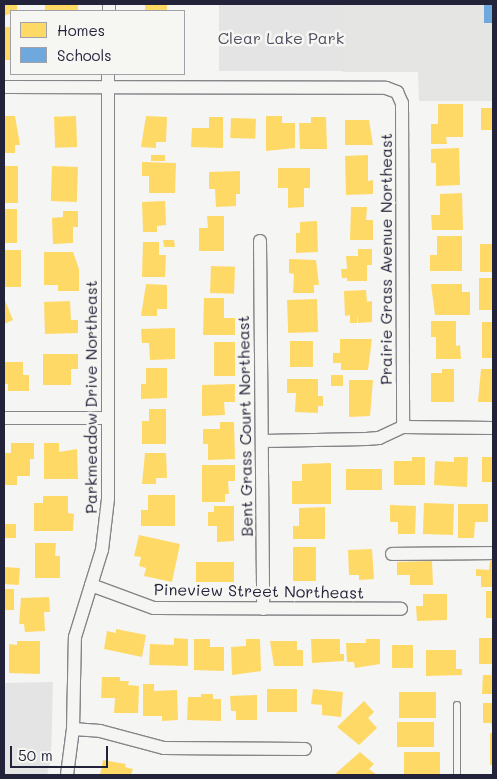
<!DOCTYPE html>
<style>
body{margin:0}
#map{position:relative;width:497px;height:779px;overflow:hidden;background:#f5f5f3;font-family:Mali,sans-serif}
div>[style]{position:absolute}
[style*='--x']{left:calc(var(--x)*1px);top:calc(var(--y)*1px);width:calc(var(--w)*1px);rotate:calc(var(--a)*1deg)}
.built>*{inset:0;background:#e5e5e4}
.green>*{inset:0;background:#e4e4e4;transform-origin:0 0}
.homes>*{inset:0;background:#ffd966;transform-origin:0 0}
.schools>*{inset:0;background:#6fa8dc;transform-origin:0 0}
.roads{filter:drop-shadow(1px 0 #858589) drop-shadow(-1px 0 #858589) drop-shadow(0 1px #858589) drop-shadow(0 -1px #858589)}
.service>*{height:6px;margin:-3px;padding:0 3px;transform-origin:3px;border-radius:3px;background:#f5f5f3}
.minor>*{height:12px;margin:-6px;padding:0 6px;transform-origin:6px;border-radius:6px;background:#f5f5f3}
span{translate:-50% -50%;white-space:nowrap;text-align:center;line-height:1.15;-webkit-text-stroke:5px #f6f6f2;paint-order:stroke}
.park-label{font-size:16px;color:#4f4f62}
.street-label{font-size:16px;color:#22223b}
.frame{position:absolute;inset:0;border:5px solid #22223b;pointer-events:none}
.legend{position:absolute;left:10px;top:10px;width:175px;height:65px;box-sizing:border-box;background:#f6f6f2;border:1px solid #a1a1a9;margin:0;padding:6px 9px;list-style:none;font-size:15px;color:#22223b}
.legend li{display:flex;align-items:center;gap:10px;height:25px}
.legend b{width:25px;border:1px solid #a1a1a9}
.scale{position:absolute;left:10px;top:746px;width:98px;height:22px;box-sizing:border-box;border:2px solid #22223b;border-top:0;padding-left:6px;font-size:15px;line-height:18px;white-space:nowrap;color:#22223b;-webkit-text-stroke:4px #f6f6f2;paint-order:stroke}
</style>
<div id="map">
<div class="built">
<div style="clip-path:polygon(344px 4px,493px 4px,493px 101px,419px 101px,418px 72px,343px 72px)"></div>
</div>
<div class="green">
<div style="left:219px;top:4px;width:125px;height:67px"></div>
<div style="clip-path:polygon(53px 682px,51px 759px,47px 775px,4px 775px,4px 683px)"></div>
</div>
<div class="homes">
<div style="clip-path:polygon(4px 4px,17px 4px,17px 11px,4px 16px)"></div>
<div style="left:45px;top:4px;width:33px;height:7px"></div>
<div style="left:145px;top:4px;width:22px;height:7px"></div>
<div style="left:4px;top:27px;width:7px;height:33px"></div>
<div style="clip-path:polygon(438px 104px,463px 104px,463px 137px,446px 137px,447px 144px,431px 144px,431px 124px,438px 124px)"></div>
<div style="left:481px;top:108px;width:12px;height:22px"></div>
<div style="clip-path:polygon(4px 116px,15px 116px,20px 145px,15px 145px,15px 153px,4px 153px)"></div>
<div style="left:76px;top:116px;width:31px;height:22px;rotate:88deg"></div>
<div style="clip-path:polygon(146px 116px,167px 117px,166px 142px,156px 142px,156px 148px,141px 147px)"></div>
<div style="clip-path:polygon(266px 116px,282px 116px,282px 123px,295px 123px,295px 148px,266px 151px)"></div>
<div style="clip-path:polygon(209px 117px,223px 117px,223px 148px,191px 147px,192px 128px,209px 128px)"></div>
<div style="clip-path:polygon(311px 117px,326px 117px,327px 149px,300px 149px,299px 123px,311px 123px)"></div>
<div style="left:231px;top:118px;width:25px;height:20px;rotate:2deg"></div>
<div style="clip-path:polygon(345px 120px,369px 120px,373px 145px,345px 145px)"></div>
<div style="clip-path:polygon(459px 148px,460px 185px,436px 186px,436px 163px,431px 163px,431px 149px)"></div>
<div style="left:165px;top:155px;width:6px;height:14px;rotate:90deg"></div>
<div style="clip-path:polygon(368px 155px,368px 181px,373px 180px,373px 194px,346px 195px,345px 156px)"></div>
<div style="clip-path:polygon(142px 162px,176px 163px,175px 193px,149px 193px,149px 176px,142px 176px)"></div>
<div style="left:4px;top:166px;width:14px;height:37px"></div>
<div style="left:52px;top:166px;width:26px;height:35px;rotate:2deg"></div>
<div style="clip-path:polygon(278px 168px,310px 168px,310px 188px,304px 188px,304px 207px,288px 208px,288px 188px,278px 188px)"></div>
<div style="clip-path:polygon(240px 171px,240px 194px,236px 194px,236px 206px,216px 207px,215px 189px,209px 189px,209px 172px)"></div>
<div style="clip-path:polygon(462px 193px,463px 230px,432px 230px,431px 215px,440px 215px,440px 194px)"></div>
<div style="clip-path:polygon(165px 201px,166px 225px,157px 226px,157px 232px,143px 232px,142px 202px)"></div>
<div style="clip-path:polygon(351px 207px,367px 207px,366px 220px,373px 220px,373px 240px,350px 240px)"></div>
<div style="left:17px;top:209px;width:34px;height:13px;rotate:90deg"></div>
<div style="clip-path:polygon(63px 211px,78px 211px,78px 227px,73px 227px,73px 243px,53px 244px,52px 218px,63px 217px)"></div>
<div style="clip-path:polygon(207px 216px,224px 216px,224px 251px,199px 251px,199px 228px,208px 228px)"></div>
<div style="clip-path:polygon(317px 221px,318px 252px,296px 253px,296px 233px,300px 233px,300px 222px)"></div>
<div style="clip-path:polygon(437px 236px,462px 236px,462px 271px,430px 271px,430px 255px,437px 255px)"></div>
<div style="clip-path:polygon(163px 240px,174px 240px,175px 247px,164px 247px)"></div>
<div style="clip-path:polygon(143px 242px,159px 242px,159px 255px,166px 255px,165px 277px,142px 277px)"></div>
<div style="left:480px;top:244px;width:13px;height:28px"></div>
<div style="clip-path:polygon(358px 249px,372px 249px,372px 265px,367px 265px,367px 281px,347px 281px,347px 278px,342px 278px,341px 269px,347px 269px,346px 256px,358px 256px)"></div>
<div style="left:4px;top:250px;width:17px;height:37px"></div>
<div style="clip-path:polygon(44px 252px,73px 252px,79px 269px,79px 291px,58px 291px,58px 285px,44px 285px)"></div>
<div style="clip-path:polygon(289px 259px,316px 260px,319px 285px,314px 285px,314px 293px,293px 293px,294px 274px,289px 273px)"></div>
<div style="left:211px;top:266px;width:24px;height:27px;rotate:2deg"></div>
<div style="left:479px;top:278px;width:14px;height:32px"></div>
<div style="clip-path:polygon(146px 284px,167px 285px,167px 309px,157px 309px,157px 316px,141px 316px)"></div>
<div style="clip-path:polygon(431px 284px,462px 284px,462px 292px,470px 292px,470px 315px,435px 315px)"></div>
<div style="clip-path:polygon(366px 290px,367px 302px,372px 301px,372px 322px,358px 323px,357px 315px,357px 323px,350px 323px,350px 315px,345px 316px,344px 291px)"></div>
<div style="clip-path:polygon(4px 298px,13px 320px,4px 324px)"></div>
<div style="clip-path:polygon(204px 298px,224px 298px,224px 318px,235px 318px,235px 335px,203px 335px)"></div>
<div style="left:317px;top:299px;width:33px;height:30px;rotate:88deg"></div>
<div style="clip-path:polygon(70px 301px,71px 320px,78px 320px,78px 333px,45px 334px,44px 302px)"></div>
<div style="clip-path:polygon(431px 321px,456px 321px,456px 346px,460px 345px,461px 359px,436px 359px,436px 337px,431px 337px)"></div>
<div style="left:482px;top:322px;width:11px;height:36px"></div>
<div style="clip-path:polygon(175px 328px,175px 359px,150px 360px,149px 343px,142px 343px,141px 329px)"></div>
<div style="clip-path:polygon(340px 339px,372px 339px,368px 370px,341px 370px,341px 363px,333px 363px,333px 353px,340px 353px)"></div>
<div style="left:290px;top:341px;width:23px;height:26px"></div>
<div style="left:214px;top:342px;width:21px;height:34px"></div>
<div style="clip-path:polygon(43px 354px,78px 354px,78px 369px,71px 369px,71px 385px,43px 385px)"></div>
<div style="clip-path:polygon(4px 362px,23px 362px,23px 375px,29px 375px,29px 391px,8px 391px,8px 384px,4px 384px)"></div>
<div style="clip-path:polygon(146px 368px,167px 368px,167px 398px,141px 399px,141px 384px,146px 384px)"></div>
<div style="clip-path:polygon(442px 369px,454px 369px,454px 402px,431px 402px,431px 373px,442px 373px)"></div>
<div style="clip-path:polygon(481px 369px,493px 369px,493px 402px,478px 402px)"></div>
<div style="left:331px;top:375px;width:12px;height:11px"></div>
<div style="clip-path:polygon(287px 379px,318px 379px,318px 396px,323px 396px,323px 406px,318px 406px,318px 413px,295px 412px,296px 393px,287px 393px)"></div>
<div style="clip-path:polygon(349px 380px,373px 380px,370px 416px,349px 417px)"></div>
<div style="clip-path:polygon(235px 384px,235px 402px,224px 402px,225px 415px,202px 416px,202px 385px)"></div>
<div style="clip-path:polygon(149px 409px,166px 409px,166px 444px,142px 444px,142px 421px,149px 421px)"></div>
<div style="clip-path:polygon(220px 422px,234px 422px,235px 459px,208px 460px,208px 444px,203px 444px,203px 429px,220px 429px)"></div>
<div style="clip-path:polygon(11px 443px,34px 443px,34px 459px,30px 459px,30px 476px,17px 476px,17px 485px,4px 485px,4px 453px,11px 453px)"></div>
<div style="clip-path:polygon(44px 443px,59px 443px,59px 452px,77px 449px,78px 479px,44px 479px)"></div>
<div style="clip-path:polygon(145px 453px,166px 453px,167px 478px,156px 478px,156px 484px,142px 484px)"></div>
<div style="clip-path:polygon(412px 457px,425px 457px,425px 485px,394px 485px,394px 461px,412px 461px)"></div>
<div style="clip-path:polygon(454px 457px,468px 457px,467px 487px,434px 485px,435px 461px,454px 462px)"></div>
<div style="left:482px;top:457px;width:11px;height:25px"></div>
<div style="clip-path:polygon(331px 463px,331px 504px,292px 504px,292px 481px,302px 481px,302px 464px)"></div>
<div style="clip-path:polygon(202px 465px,235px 465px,235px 481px,228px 481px,229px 494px,225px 494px,225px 502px,202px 502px)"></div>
<div style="left:382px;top:469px;width:21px;height:36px;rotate:90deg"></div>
<div style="clip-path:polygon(148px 495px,175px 495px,175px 526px,141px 526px,141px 510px,148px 510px)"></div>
<div style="clip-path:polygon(43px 496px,68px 496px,68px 513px,74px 514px,73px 531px,34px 531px,34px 503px,43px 503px)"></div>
<div style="left:424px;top:503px;width:30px;height:31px;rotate:2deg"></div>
<div style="clip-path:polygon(458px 504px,488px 504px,488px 522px,475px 522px,474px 538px,458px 538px)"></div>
<div style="clip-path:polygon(390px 505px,416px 506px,415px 534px,398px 534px,398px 522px,390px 522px)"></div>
<div style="clip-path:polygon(214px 506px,234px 506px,234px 541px,217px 542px,217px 526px,208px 526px,208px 512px,214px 512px)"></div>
<div style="clip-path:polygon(325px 507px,325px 539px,293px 539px,293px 526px,299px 526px,299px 508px)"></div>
<div style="left:4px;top:524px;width:12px;height:14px"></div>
<div style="clip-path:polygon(139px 535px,180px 544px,172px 582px,144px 576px,146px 568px,139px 566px,141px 557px,134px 556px)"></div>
<div style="clip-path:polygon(35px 543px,56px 543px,55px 556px,60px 556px,60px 578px,35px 578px)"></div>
<div style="left:293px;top:547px;width:23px;height:34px"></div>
<div style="clip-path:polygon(372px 549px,374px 579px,359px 580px,359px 575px,349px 575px,348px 550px)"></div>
<div style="clip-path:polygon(432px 561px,433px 585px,410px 585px,410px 575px,397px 575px,397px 562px)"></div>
<div style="clip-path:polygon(490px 561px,493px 561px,493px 587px,481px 587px,481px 576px,476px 576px,476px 569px,489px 570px)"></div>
<div style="left:234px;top:562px;width:20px;height:38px;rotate:90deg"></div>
<div style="left:4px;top:567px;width:16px;height:17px;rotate:4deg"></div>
<div style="left:4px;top:589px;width:10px;height:21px"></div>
<div style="left:486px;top:591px;width:7px;height:27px"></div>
<div style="clip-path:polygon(423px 594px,447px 594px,447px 620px,417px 621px,416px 606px,423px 606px)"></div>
<div style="clip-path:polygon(49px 597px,50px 612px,44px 612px,45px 631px,25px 632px,24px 624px,19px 624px,21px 598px)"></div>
<div style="clip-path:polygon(116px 629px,146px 635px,142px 657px,104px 649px,107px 631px,116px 633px)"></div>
<div style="clip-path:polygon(174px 638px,188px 639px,188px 666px,149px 665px,150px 644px,174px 645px)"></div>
<div style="left:479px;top:638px;width:14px;height:26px"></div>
<div style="clip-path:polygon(194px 639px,210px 639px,210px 647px,224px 647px,224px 671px,194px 670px)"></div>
<div style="clip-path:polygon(246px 639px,260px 639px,261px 671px,232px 675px,231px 647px,246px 646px)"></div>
<div style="clip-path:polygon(311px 639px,340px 639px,340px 654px,344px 654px,344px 661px,312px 663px)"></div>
<div style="clip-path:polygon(366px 639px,380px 639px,380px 664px,355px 668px,354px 662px,347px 662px,346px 643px,366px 643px)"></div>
<div style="clip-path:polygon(17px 641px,40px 641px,40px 674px,9px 673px,9px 644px,17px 645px)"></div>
<div style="clip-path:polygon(270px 641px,297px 641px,297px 650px,303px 650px,303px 666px,274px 666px)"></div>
<div style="left:392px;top:645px;width:21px;height:23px"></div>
<div style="clip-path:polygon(426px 650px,456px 650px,456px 669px,462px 669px,462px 675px,426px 676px)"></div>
<div style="clip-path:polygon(491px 667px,493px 694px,482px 694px,483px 675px,491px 675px)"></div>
<div style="clip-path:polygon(102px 677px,120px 677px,120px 681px,129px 681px,128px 685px,139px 686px,138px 713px,114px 713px,115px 698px,101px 698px)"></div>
<div style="clip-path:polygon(143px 684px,154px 684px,154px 691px,177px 690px,178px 720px,162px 721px,162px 716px,143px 716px)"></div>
<div style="left:267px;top:689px;width:30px;height:23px"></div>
<div style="clip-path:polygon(313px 689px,343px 692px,341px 717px,322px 715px,322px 705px,311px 704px)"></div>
<div style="left:399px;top:692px;width:37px;height:26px"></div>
<div style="clip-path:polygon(201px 694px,213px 694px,213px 699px,221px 699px,221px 721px,187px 720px,188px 697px,201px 697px)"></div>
<div style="clip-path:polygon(257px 695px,257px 720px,236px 720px,236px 711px,231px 711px,230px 696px)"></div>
<div style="clip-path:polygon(364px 701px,374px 712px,368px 718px,377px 728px,359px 745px,337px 727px)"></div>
<div style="clip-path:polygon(483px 703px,493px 703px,493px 730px,491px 723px,483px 723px)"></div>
<div style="left:397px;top:722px;width:37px;height:25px"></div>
<div style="left:490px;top:733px;width:3px;height:32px"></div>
<div style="clip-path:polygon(360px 752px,374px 764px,369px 769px,377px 775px,335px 774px)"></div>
<div style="left:404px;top:752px;width:36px;height:23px"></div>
<div style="clip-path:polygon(103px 760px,126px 764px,125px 767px,133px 769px,131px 775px,100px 775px)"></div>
</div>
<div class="schools">
<div style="left:484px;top:4px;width:9px;height:19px"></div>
</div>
<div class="roads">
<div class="service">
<div style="--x:457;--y:705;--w:70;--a:90"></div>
</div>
<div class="minor">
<div style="--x:109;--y:11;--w:7;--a:-90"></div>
<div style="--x:4;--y:87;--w:382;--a:0.1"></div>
<div style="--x:386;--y:88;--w:12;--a:20"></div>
<div style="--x:397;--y:92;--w:12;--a:66"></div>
<div style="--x:402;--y:103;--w:324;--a:89.8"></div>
<div style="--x:260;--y:241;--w:368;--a:89.5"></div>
<div style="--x:4;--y:418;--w:104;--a:0"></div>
<div style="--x:264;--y:441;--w:102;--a:-1.1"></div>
<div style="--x:366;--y:439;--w:13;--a:-4"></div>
<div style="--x:379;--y:438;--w:26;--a:-25"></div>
<div style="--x:403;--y:427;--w:90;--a:0.6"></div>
<div style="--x:392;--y:554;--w:101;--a:-0.6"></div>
<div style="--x:91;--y:585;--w:67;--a:20.1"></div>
<div style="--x:154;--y:608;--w:247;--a:0.2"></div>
<div style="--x:73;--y:729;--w:27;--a:4"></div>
<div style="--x:100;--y:731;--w:66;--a:14.9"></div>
<div style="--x:164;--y:748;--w:141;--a:0.4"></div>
<div style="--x:67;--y:775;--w:46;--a:-82.6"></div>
<div style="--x:73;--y:729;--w:92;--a:-88.8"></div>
<div style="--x:75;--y:637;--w:91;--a:-72.8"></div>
<div style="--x:102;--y:550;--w:51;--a:-83.3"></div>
<div style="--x:108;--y:499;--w:425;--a:-90"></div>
</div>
</div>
<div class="park-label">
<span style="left:281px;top:38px">Clear Lake Park</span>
</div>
<div class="street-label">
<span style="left:386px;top:259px;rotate:-90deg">Prairie Grass Avenue Northeast</span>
<span style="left:91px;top:397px;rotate:-90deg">Parkmeadow Drive Northeast</span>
<span style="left:245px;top:426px;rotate:-91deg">Bent Grass Court Northeast</span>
<span style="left:259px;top:591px;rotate:1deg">Pineview Street Northeast</span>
</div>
<div class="frame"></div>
<ul class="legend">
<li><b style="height:14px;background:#ffd966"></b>Homes</li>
<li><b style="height:14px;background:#6fa8dc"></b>Schools</li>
</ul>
<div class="scale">50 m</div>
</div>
